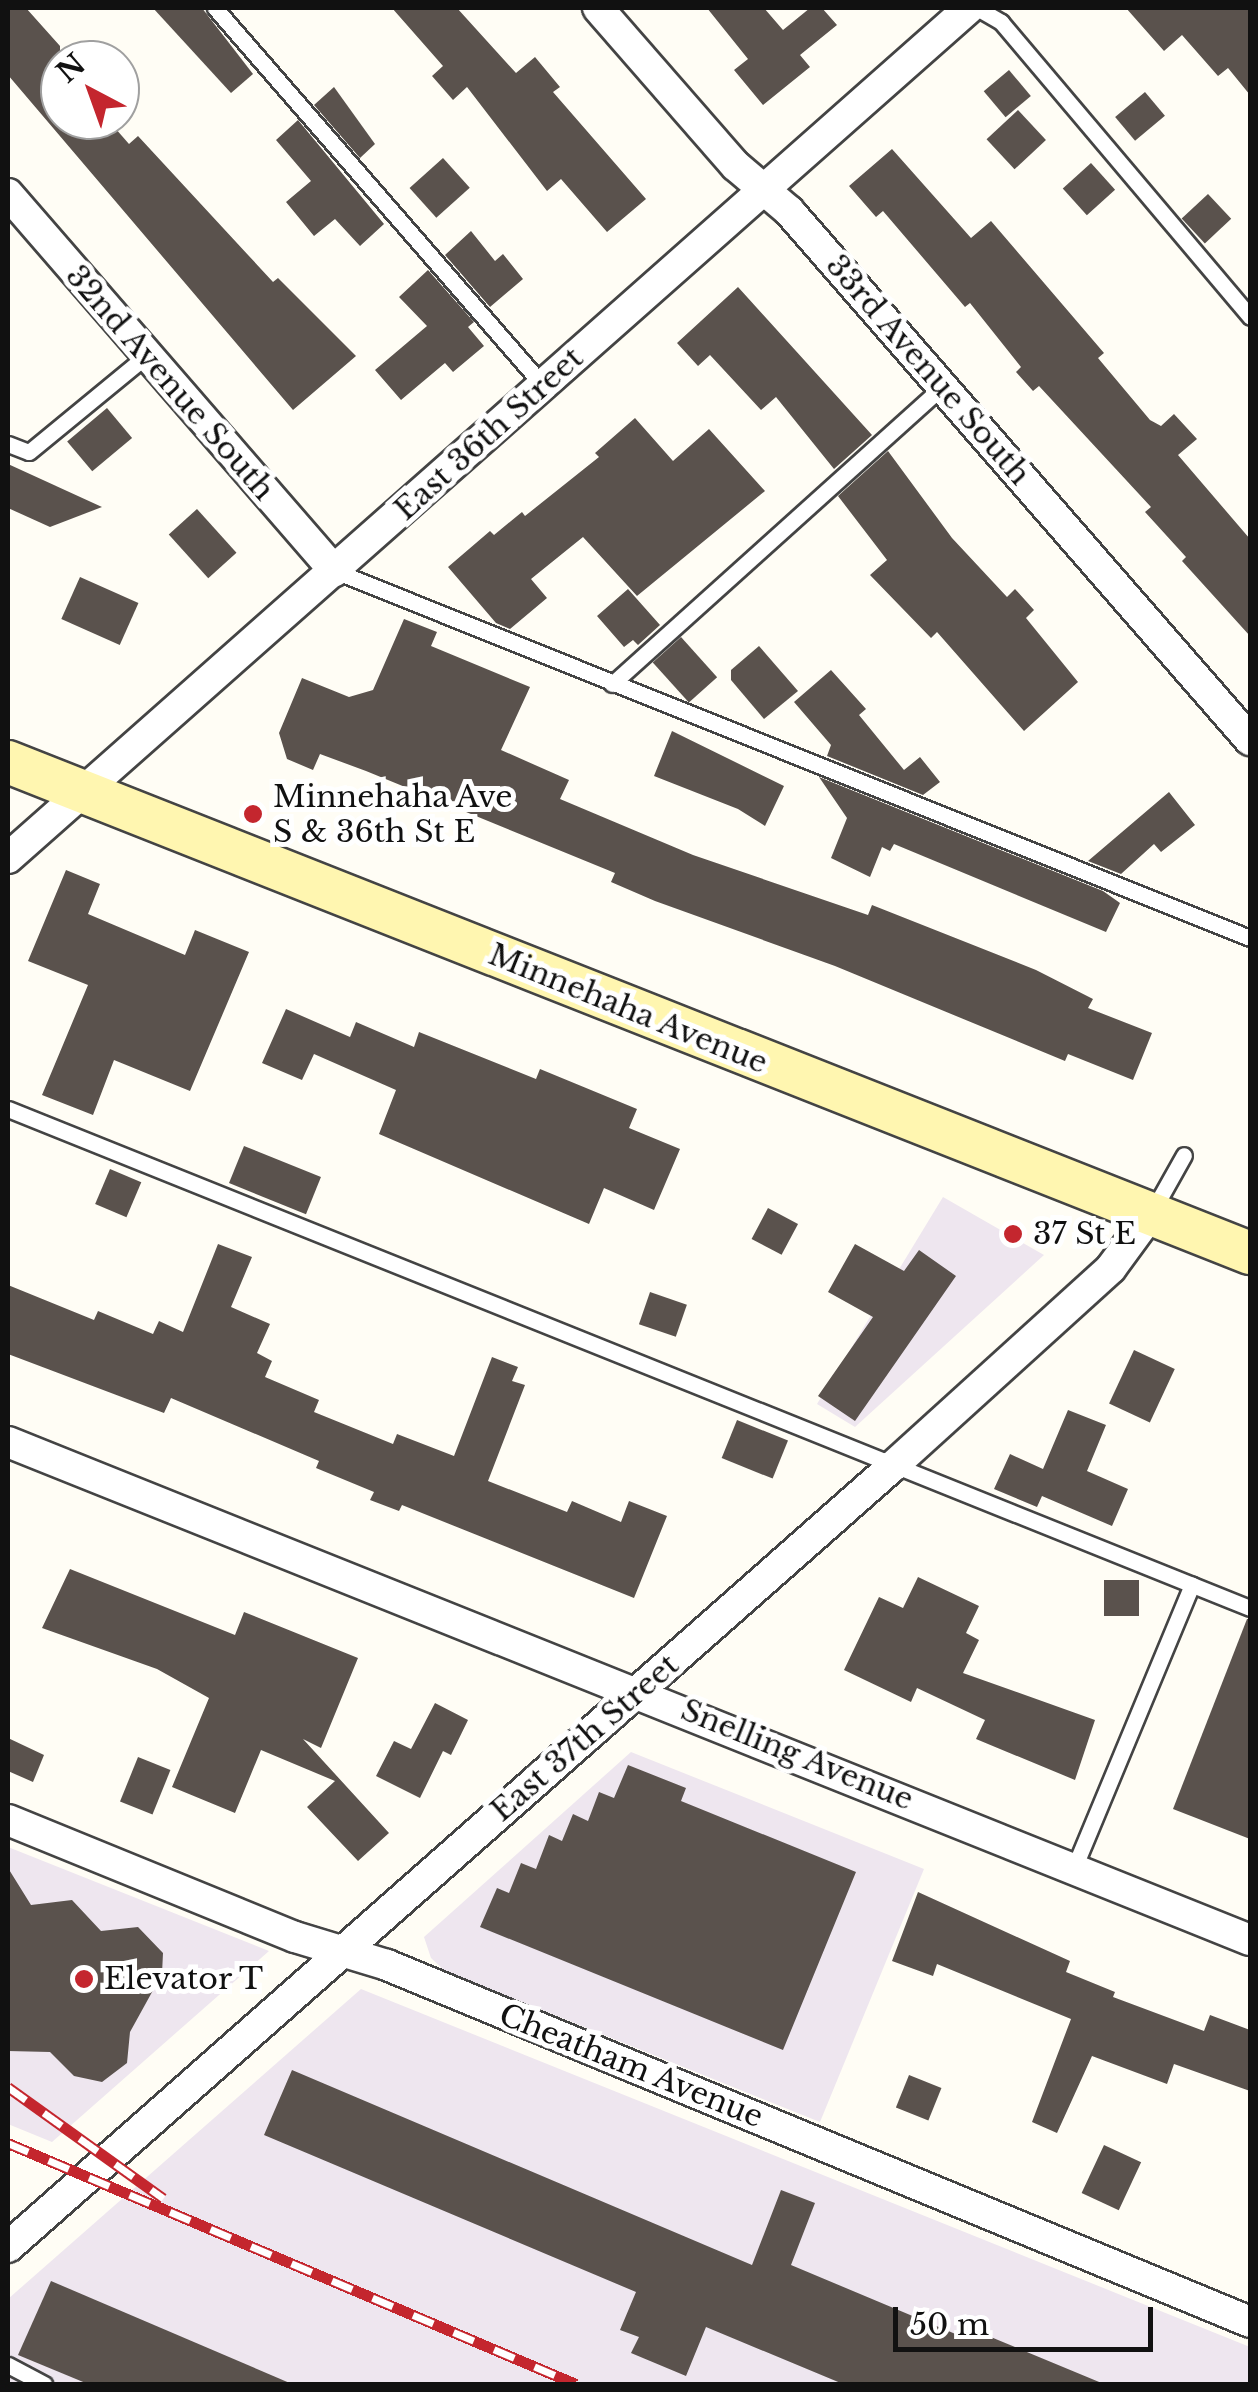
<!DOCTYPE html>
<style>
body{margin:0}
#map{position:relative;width:1258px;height:2392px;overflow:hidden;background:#fffdf5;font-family:"Libre Baskerville",serif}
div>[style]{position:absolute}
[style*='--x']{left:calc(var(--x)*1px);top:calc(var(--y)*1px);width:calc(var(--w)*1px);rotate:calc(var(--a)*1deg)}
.industrial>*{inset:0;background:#eee6ef}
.building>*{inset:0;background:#5a524d;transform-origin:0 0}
.roads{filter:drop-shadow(2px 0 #444) drop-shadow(-2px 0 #444) drop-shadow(0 2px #444) drop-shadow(0 -2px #444)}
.service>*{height:15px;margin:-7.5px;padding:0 7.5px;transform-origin:7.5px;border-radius:7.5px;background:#fff}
.minor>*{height:30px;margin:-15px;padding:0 15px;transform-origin:15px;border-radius:15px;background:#fff}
.secondary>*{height:42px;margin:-21px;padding:0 21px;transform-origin:21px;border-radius:21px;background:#fff6b0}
.rail>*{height:11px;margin-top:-5.5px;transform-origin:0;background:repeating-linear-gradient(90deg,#fff 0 22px,#c4262e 0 44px);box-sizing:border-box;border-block:2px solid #c4262e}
.dots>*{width:28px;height:28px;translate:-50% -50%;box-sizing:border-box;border:5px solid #fff;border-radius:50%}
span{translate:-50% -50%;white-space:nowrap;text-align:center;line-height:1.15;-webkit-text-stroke:10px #fff;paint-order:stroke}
.street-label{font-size:30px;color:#111}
.poi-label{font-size:30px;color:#111}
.left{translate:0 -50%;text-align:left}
.frame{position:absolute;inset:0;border:10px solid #111;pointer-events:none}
.north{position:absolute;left:40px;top:40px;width:100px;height:100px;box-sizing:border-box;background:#fff;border:2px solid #a0a0a0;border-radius:50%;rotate:319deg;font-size:28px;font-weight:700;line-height:40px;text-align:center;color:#111}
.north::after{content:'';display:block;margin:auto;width:35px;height:45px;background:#c4262e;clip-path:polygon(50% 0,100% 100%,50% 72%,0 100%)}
.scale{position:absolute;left:893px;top:2307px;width:260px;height:45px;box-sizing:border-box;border:5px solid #111;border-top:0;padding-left:12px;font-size:30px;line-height:35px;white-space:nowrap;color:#111;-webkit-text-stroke:8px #fff;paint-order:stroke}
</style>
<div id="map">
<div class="industrial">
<div style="clip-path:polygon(943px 1197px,1044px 1255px,855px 1427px,817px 1404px)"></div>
<div style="clip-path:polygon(631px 1752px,924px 1869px,820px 2122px,445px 1971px,431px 1958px,424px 1937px)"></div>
<div style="clip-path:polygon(8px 1847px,269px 1951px,52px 2142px,8px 2124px)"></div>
<div style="clip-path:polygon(361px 1989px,1250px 2347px,1250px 2384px,8px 2384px,8px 2299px)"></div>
</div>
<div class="building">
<div style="clip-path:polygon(8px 8px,26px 8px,60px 46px,60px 120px,108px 120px,129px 144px,138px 136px,273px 282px,278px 278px,356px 356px,293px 410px,8px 75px)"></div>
<div style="clip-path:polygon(153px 8px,202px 8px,253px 74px,231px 93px)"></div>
<div style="clip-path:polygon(392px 8px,457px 8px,516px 73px,535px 57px,560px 87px,553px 92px,646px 199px,607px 232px,561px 179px,547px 191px,467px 87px,453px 100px,432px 76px,443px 66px)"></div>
<div style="clip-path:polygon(707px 8px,764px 8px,783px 30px,810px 8px,822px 8px,837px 25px,800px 55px,810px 67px,763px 105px,734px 70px,748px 59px)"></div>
<div style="clip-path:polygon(1126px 8px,1250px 8px,1250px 95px,1228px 68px,1218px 76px,1182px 35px,1164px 51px)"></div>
<div style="left:1009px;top:70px;width:34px;height:33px;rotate:50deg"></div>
<div style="clip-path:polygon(334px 87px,375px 144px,360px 158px,314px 105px)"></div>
<div style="left:1145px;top:92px;width:31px;height:39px;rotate:50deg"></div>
<div style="left:1018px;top:110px;width:41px;height:43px;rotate:47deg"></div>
<div style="clip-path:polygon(298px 120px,384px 224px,360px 246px,335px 219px,314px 236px,286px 202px,311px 181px,276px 140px)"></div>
<div style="clip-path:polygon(892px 149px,971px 238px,991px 221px,1104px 353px,1098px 358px,1150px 420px,1161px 426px,1174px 414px,1197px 439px,1178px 455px,1250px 539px,1250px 636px,1182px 561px,1186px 557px,1145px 512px,1151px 507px,1039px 386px,1033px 391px,1016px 372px,1021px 367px,970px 303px,965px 307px,883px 211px,876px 217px,849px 186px)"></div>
<div style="left:443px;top:158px;width:40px;height:45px;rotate:48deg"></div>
<div style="left:1091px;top:163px;width:36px;height:38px;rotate:48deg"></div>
<div style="left:1208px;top:194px;width:34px;height:36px;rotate:47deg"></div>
<div style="clip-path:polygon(471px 231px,495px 261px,503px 254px,523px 279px,490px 307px,445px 255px)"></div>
<div style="clip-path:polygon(428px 270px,474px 322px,468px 327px,484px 346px,453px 372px,445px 363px,401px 400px,375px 370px,427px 326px,399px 297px)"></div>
<div style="clip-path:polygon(738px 287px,872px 435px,834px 469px,776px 397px,761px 410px,710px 355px,698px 366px,677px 343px)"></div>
<div style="left:107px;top:408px;width:39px;height:52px;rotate:50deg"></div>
<div style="clip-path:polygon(635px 418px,673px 461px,709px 429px,765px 491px,637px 596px,583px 537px,531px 579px,547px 598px,510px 629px,496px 623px,448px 567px,490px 531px,494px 535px,522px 512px,525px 516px,599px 457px,595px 453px)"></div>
<div style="clip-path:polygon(888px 451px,952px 538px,1007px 597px,1015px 589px,1034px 610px,1026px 618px,1078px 682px,1024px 731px,937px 632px,931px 638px,870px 575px,887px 560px,838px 496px)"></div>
<div style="clip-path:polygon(8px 464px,102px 507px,50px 527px,8px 508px)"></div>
<div style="left:197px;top:509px;width:59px;height:38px;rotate:48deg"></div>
<div style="left:80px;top:577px;width:64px;height:46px;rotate:24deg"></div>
<div style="clip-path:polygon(628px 589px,660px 625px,638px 645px,633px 640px,624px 647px,597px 616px)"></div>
<div style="clip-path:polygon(404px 619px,437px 632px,431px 646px,530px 687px,501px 750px,569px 780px,560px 799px,693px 855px,868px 915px,872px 905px,1036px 970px,1093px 999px,1088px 1008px,1152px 1033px,1133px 1080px,1068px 1054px,1065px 1061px,835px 966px,655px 901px,611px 882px,615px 873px,366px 771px,320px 754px,313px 770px,287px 759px,279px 733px,302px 678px,349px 697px,373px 690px)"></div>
<div style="left:681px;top:637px;width:54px;height:38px;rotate:48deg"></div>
<div style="clip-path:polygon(759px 646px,798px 691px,764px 719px,731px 680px,731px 670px)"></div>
<div style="clip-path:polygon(831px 670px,866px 709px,859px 715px,904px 770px,920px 757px,940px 782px,923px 795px,827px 756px,831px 745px,794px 702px)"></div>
<div style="clip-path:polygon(672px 731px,784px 786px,765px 826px,738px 809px,654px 776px)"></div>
<div style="clip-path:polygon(819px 777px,1103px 891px,1120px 903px,1106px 932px,894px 844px,890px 851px,882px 847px,870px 877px,831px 858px,847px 818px)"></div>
<div style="clip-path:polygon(1169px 792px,1195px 825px,1161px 852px,1154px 844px,1121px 874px,1088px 861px)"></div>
<div style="clip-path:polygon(66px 870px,100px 884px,88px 914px,185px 955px,195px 930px,249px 952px,190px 1091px,114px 1060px,93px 1115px,42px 1095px,88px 985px,28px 961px)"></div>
<div style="clip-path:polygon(286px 1009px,350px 1037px,356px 1022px,414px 1047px,419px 1032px,536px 1079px,540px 1069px,637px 1109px,629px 1128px,680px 1149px,654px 1210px,604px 1188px,589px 1224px,379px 1134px,396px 1090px,314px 1054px,302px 1080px,262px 1063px)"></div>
<div style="left:244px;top:1146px;width:83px;height:40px;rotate:22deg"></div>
<div style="left:110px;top:1169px;width:34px;height:38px;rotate:23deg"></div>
<div style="left:768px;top:1208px;width:34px;height:35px;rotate:28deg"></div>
<div style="clip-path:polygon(218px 1244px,252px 1257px,231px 1307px,270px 1324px,257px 1353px,272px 1361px,265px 1377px,319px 1400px,314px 1412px,393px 1444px,397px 1434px,454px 1456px,492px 1357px,518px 1367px,512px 1381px,525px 1385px,488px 1481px,567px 1512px,572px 1501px,621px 1522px,629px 1501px,667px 1516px,634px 1598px,402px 1505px,399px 1511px,370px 1500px,374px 1492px,316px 1468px,319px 1461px,171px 1398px,164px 1413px,8px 1354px,8px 1285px,94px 1320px,98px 1311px,153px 1334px,159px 1321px,183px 1332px)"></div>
<div style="clip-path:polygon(855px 1244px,904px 1271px,919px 1250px,956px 1276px,855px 1421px,818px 1396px,873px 1317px,828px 1292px)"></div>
<div style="left:650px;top:1292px;width:39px;height:34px;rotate:19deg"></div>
<div style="left:1134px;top:1350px;width:45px;height:59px;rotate:25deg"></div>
<div style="clip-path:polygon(1068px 1410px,1106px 1425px,1087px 1471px,1128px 1489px,1112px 1526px,1042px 1496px,1037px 1507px,994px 1489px,1010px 1454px,1043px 1469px)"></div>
<div style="left:737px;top:1420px;width:55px;height:41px;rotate:22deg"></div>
<div style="clip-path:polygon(70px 1569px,235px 1635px,244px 1612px,358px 1658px,321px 1748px,303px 1739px,389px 1833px,358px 1861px,307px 1807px,335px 1781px,261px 1750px,235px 1813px,172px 1787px,209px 1698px,157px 1669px,42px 1628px)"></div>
<div style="clip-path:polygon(918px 1577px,979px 1606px,966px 1633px,979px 1640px,963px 1673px,1095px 1720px,1075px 1780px,976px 1739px,985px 1720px,917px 1688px,911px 1702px,844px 1670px,879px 1597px,903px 1608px)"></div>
<div style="left:1104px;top:1580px;width:35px;height:36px"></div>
<div style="clip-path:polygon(1247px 1619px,1250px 1619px,1250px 1839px,1173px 1809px)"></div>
<div style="clip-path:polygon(435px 1703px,468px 1720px,451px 1755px,443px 1751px,420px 1798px,376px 1776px,394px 1741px,411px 1749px)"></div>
<div style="clip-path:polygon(8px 1738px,44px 1755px,33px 1782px,8px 1771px)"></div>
<div style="left:138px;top:1757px;width:35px;height:48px;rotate:22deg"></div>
<div style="clip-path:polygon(628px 1765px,686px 1788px,681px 1801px,856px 1872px,783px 2050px,480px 1927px,497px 1888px,509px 1893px,521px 1863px,536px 1869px,549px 1835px,562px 1841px,573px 1814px,588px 1821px,599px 1792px,614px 1798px)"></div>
<div style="clip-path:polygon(8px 1868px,31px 1905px,72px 1900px,101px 1931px,138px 1927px,163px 1953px,162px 1974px,130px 2032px,127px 2063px,102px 2082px,74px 2076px,50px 2052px,8px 2051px)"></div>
<div style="clip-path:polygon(918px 1892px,1070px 1961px,1066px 1972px,1115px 1992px,1113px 1997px,1204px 2031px,1210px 2015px,1250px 2030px,1250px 2091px,1174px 2064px,1167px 2084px,1092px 2056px,1057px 2133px,1032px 2122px,1071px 2019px,937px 1964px,933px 1976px,892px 1961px)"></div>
<div style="clip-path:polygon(292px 2070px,752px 2265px,781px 2190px,815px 2203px,791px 2265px,965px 2338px,969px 2328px,1104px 2384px,843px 2384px,706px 2327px,686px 2376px,631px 2353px,639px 2337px,620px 2330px,636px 2292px,264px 2135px)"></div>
<div style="left:909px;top:2075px;width:35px;height:35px;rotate:22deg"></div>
<div style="left:1104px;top:2145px;width:41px;height:53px;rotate:25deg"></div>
<div style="clip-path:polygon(51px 2281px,292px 2384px,88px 2384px,18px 2355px)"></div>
</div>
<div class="roads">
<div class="service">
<div style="--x:215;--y:8;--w:500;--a:49"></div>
<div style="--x:977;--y:8;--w:28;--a:30"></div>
<div style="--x:1001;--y:22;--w:386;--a:49.8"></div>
<div style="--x:8;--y:444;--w:22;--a:21"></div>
<div style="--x:29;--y:452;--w:151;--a:-39.4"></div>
<div style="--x:335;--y:571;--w:986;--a:21.86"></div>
<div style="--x:612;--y:684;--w:445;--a:-42"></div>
<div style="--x:8;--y:1109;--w:1338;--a:21.89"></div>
<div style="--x:1152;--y:1212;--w:65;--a:-60.7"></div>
<div style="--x:1074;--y:1868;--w:307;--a:-67.4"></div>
<div style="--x:8;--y:2365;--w:41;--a:27.8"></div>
</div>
<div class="minor">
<div style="--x:598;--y:8;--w:210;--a:48.9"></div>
<div style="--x:736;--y:166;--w:70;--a:40.3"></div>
<div style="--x:789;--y:211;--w:702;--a:48.93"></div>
<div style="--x:8;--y:194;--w:499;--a:49.1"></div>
<div style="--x:8;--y:858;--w:1283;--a:-41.49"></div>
<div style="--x:8;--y:1442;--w:1338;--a:21.85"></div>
<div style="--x:8;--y:1820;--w:310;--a:22.2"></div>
<div style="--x:295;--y:1937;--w:96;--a:16.9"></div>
<div style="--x:387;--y:1965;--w:934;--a:22.47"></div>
<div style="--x:8;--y:2247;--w:1180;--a:-41.43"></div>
<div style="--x:893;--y:1466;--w:294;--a:-42.2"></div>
<div style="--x:1111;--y:1268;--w:66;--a:-53.7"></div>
</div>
<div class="secondary">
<div style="--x:8;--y:762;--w:1336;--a:21.57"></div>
</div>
</div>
<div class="rail">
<div style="--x:8;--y:2087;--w:191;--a:35.6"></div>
<div style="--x:8;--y:2143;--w:617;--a:22.99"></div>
</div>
<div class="dots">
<div style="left:253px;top:814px;background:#c4262e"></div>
<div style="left:1013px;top:1234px;background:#c4262e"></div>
<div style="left:84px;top:1979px;background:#c4262e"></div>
</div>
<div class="street-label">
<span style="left:928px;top:370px;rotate:49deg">33rd Avenue South</span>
<span style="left:170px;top:383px;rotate:49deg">32nd Avenue South</span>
<span style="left:489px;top:434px;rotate:-42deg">East 36th Street</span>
<span style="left:628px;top:1009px;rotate:22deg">Minnehaha Avenue</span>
<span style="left:585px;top:1738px;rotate:-41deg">East 37th Street</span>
<span style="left:797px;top:1755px;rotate:22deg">Snelling Avenue</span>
<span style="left:631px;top:2066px;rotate:22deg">Cheatham Avenue</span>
</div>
<div class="poi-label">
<span class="left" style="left:273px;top:814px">Minnehaha Ave<br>S &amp; 36th St E</span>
<span class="left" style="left:1033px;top:1234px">37 St E</span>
<span class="left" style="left:104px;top:1979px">Elevator T</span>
</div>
<div class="frame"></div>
<div class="north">N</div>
<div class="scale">50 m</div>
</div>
